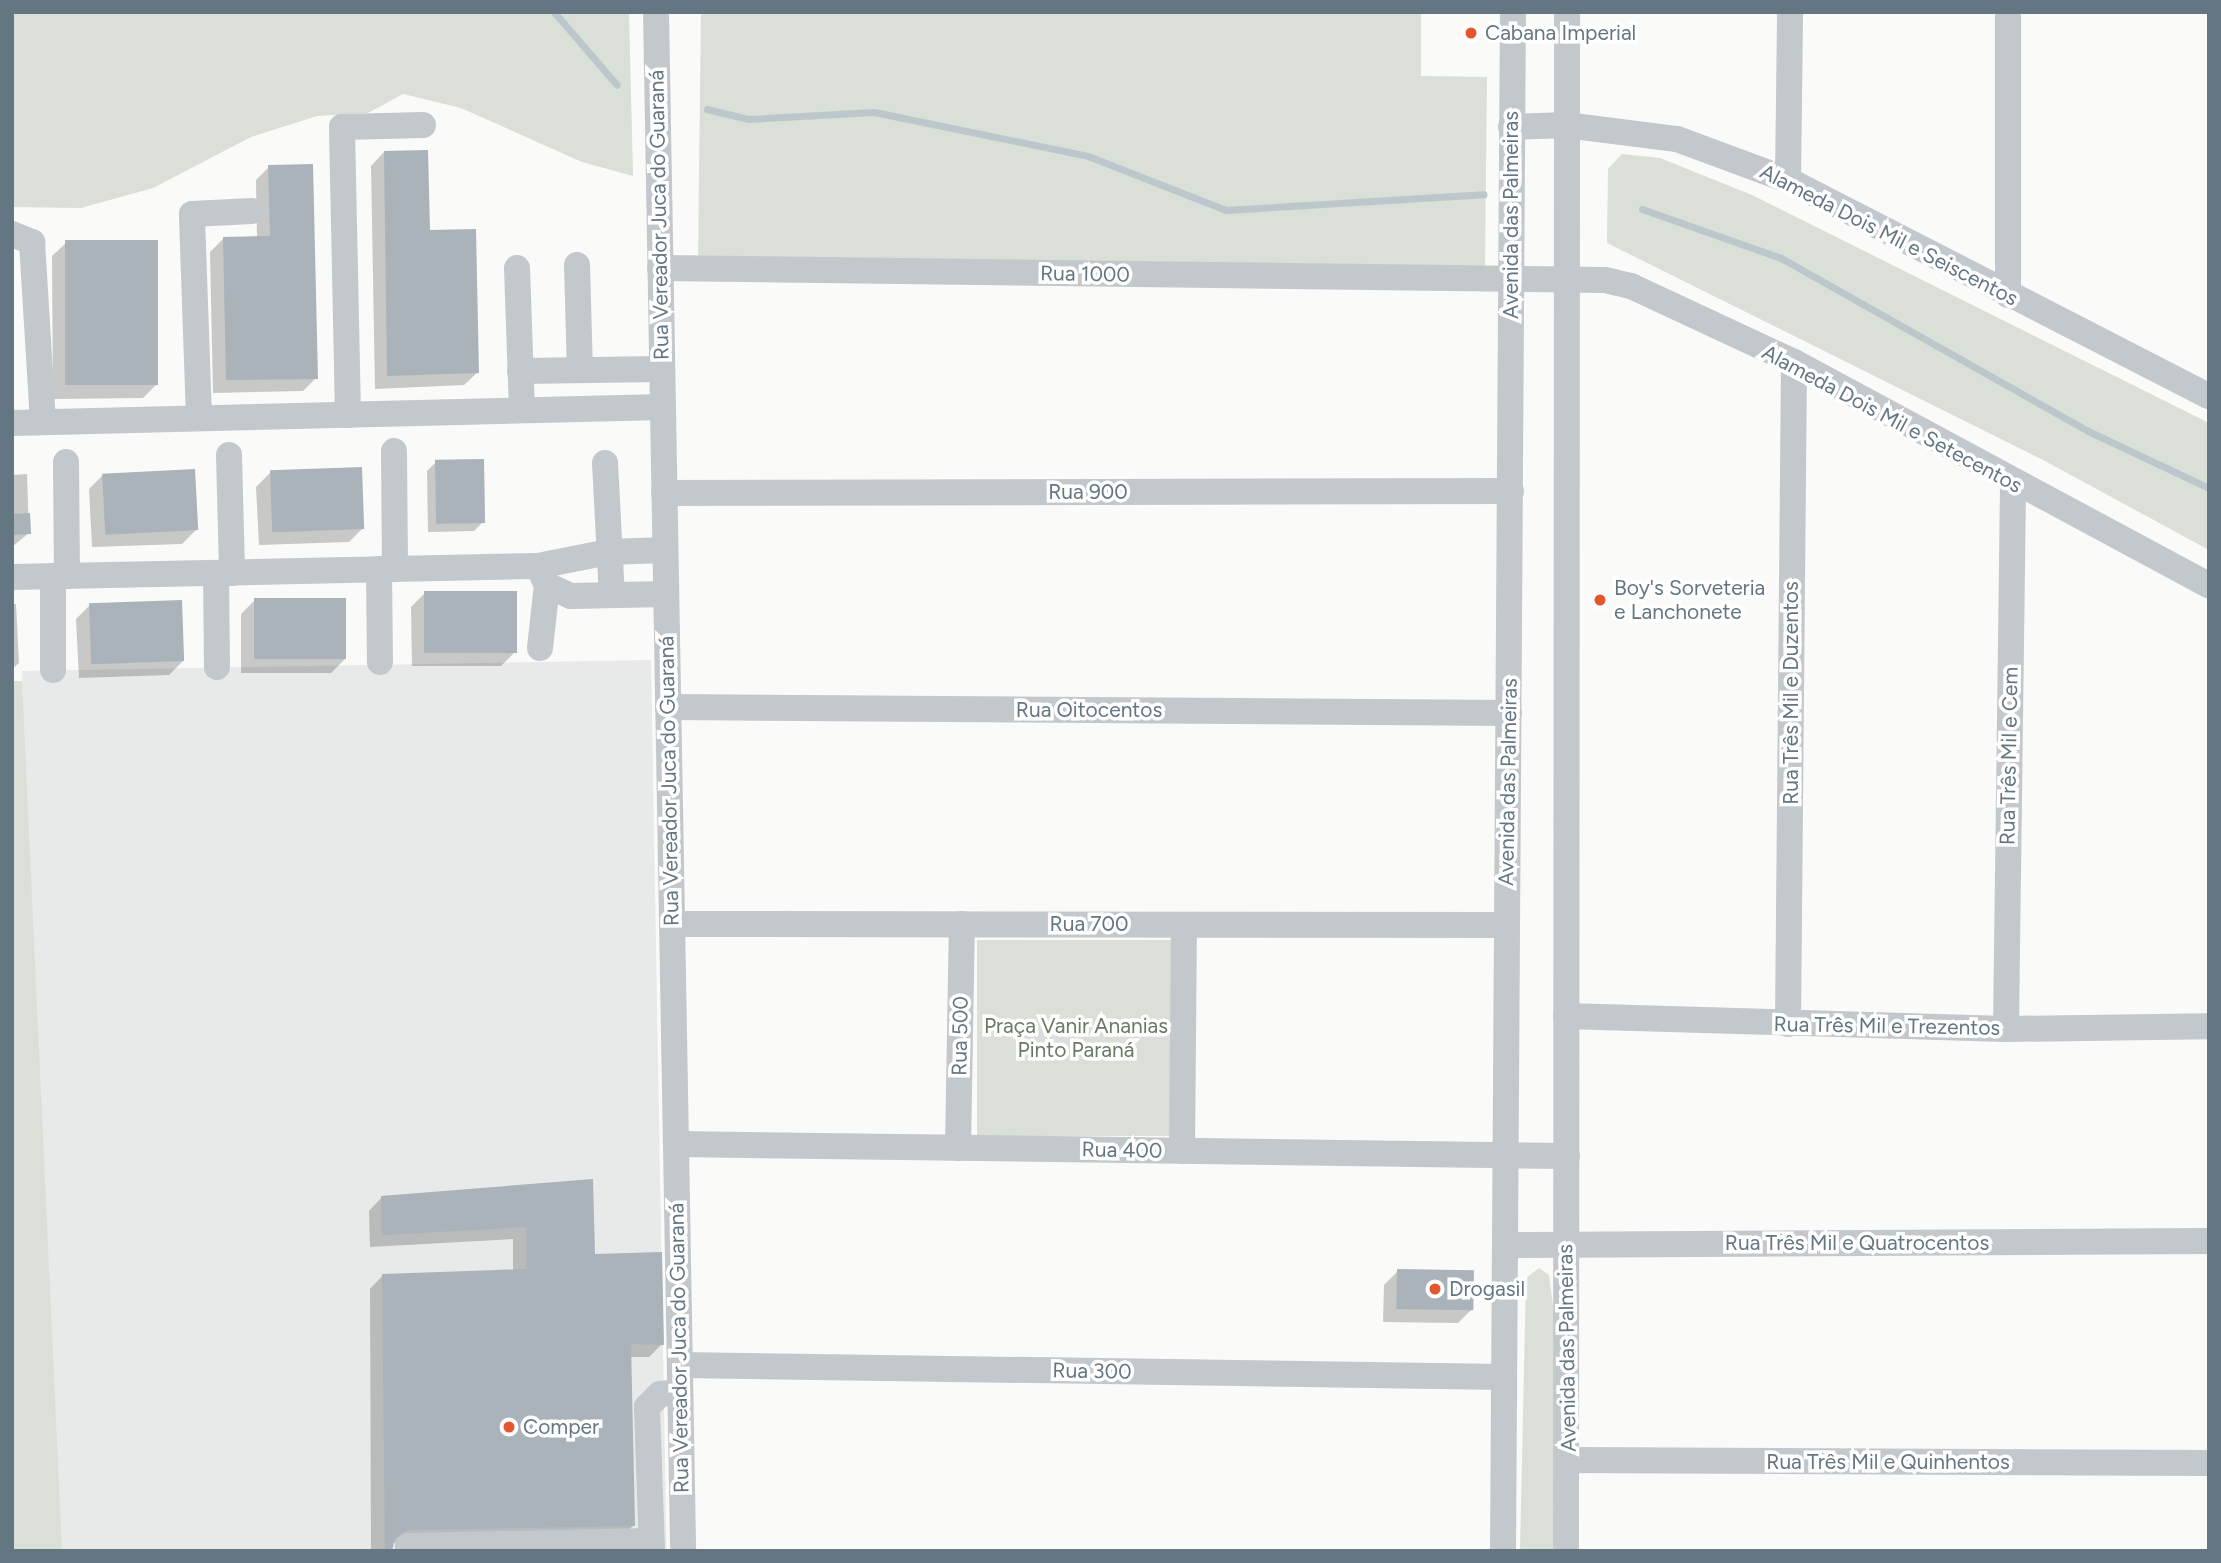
<!DOCTYPE html>
<meta charset="utf-8">
<style>
body{margin:0}
#map{position:relative;width:2221px;height:1563px;overflow:hidden;background:#fafaf8;font-family:Figtree,sans-serif}
div>[style]{position:absolute}
[style*='--x']{left:calc(var(--x)*1px);top:calc(var(--y)*1px);width:calc(var(--w)*1px);rotate:calc(var(--a)*1deg)}
.built>*{inset:0;background:#e8e9e9;transform-origin:0 0}
.green>*{inset:0;background:#dadfd7;transform-origin:0 0}
.shadow>*{inset:0;background:#0003}
.stream>*{height:7px;margin:-3.5px;padding:0 3.5px;transform-origin:3.5px;border-radius:3.5px;background:#bbc7cb}
.building>*{inset:0;background:#aab3b9;transform-origin:0 0}
.minor>*{height:26px;margin:-13px;padding:0 13px;transform-origin:13px;border-radius:13px;background:#c3c8cc}
.dots>*{width:19px;height:19px;translate:-50% -50%;box-sizing:border-box;border:4px solid #fff;border-radius:50%}
span{translate:-50% -50%;white-space:nowrap;text-align:center;line-height:1.15;-webkit-text-stroke:7px #fff;paint-order:stroke}
.poi-label{font-size:21px;color:#657683}
.left{translate:0 -50%;text-align:left}
.street-label{font-size:21px;color:#657683}
.park-label{font-size:21px;color:#687a64}
.frame{position:absolute;inset:0;border:14px solid #657683;pointer-events:none}
</style>
<div id="map">
<div class="built">
<div style="left:651px;top:660px;width:891px;height:629px;rotate:89deg"></div>
</div>
<div class="green">
<div style="clip-path:polygon(12px 12px,629px 12px,633px 176px,582px 162px,461px 108px,403px 94px,368px 113px,317px 116px,251px 137px,153px 188px,81px 208px,12px 207px)"></div>
<div style="clip-path:polygon(701px 12px,1421px 12px,1421px 76px,1487px 77px,1485px 270px,698px 262px)"></div>
<div style="clip-path:polygon(1622px 154px,1660px 158px,1752px 195px,2209px 423px,2209px 550px,2045px 461px,1607px 243px,1608px 169px)"></div>
<div style="clip-path:polygon(12px 681px,22px 681px,62px 1551px,12px 1551px)"></div>
<div style="left:977px;top:940px;width:199px;height:196px"></div>
<div style="clip-path:polygon(1539px 1268px,1549px 1275px,1554px 1313px,1556px 1551px,1520px 1551px,1526px 1278px)"></div>
</div>
<div class="shadow">
<div style="clip-path:polygon(384px 152px,429px 232px,478px 372px,464px 385px,375px 389px,371px 166px)"></div>
<div style="clip-path:polygon(269px 167px,316px 378px,303px 391px,213px 393px,210px 252px,223px 239px,257px 238px,256px 180px)"></div>
<div style="clip-path:polygon(66px 243px,157px 384px,143px 398px,53px 399px,52px 256px)"></div>
<div style="clip-path:polygon(436px 462px,483px 522px,474px 531px,428px 532px,427px 471px)"></div>
<div style="clip-path:polygon(270px 473px,363px 528px,349px 542px,259px 545px,256px 487px)"></div>
<div style="clip-path:polygon(27px 474px,29px 533px,12px 547px,12px 475px)"></div>
<div style="clip-path:polygon(103px 475px,196px 530px,182px 544px,92px 547px,89px 489px)"></div>
<div style="clip-path:polygon(425px 593px,515px 652px,501px 666px,412px 666px,411px 607px)"></div>
<div style="clip-path:polygon(255px 600px,345px 659px,331px 673px,241px 673px,241px 614px)"></div>
<div style="clip-path:polygon(12px 604px,16px 604px,19px 663px,12px 669px)"></div>
<div style="clip-path:polygon(90px 605px,183px 661px,169px 675px,79px 678px,76px 619px)"></div>
<div style="clip-path:polygon(592px 1180px,594px 1255px,662px 1344px,649px 1357px,630px 1357px,634px 1525px,620px 1538px,392px 1543px,392px 1551px,371px 1551px,370px 1289px,383px 1275px,513px 1271px,513px 1239px,370px 1247px,369px 1211px,382px 1197px)"></div>
<div style="clip-path:polygon(1398px 1271px,1472px 1309px,1458px 1323px,1383px 1322px,1384px 1285px)"></div>
</div>
<div class="stream">
<div style="--x:554;--y:12;--w:96;--a:49.2"></div>
<div style="--x:707;--y:109;--w:42;--a:13.7"></div>
<div style="--x:748;--y:119;--w:126;--a:-3.2"></div>
<div style="--x:874;--y:112;--w:218;--a:11.6"></div>
<div style="--x:1088;--y:156;--w:148;--a:21.4"></div>
<div style="--x:1226;--y:210;--w:258;--a:-3.5"></div>
<div style="--x:1642;--y:209;--w:147;--a:19.4"></div>
<div style="--x:1781;--y:258;--w:352;--a:29.4"></div>
<div style="--x:2088;--y:431;--w:134;--a:25.2"></div>
</div>
<div class="building">
<div style="clip-path:polygon(428px 150px,430px 230px,476px 229px,479px 373px,387px 376px,384px 151px)"></div>
<div style="clip-path:polygon(313px 164px,318px 379px,226px 380px,223px 237px,270px 236px,268px 165px)"></div>
<div style="left:158px;top:240px;width:145px;height:93px;rotate:90deg"></div>
<div style="left:484px;top:459px;width:64px;height:49px;rotate:89deg"></div>
<div style="left:362px;top:467px;width:62px;height:92px;rotate:88deg"></div>
<div style="left:195px;top:469px;width:61px;height:93px;rotate:87deg"></div>
<div style="left:30px;top:513px;width:21px;height:18px;rotate:87deg"></div>
<div style="left:517px;top:591px;width:62px;height:93px;rotate:90deg"></div>
<div style="left:254px;top:598px;width:92px;height:61px"></div>
<div style="left:182px;top:600px;width:61px;height:93px;rotate:88deg"></div>
<div style="clip-path:polygon(593px 1179px,595px 1254px,662px 1252px,664px 1345px,631px 1344px,635px 1526px,408px 1530px,395px 1538px,392px 1551px,385px 1551px,382px 1274px,526px 1269px,526px 1227px,382px 1235px,381px 1196px)"></div>
<div style="left:1397px;top:1269px;width:77px;height:40px;rotate:1deg"></div>
</div>
<div class="minor">
<div style="--x:656;--y:12;--w:1539;--a:88.99"></div>
<div style="--x:1511;--y:127;--w:55;--a:-2.1"></div>
<div style="--x:1566;--y:125;--w:112;--a:7.2"></div>
<div style="--x:1677;--y:139;--w:118;--a:20.3"></div>
<div style="--x:1788;--y:180;--w:473;--a:27.2"></div>
<div style="--x:1788;--y:180;--w:168;--a:-89.3"></div>
<div style="--x:12;--y:234;--w:22;--a:22"></div>
<div style="--x:32;--y:242;--w:180;--a:86.5"></div>
<div style="--x:577;--y:265;--w:105;--a:88.4"></div>
<div style="--x:517;--y:268;--w:142;--a:88"></div>
<div style="--x:660;--y:268;--w:945;--a:0.73"></div>
<div style="--x:1605;--y:280;--w:27;--a:13"></div>
<div style="--x:1631;--y:286;--w:180;--a:25"></div>
<div style="--x:1794;--y:362;--w:471;--a:28.3"></div>
<div style="--x:2008;--y:295;--w:283;--a:-90"></div>
<div style="--x:520;--y:371;--w:142;--a:-0.8"></div>
<div style="--x:348;--y:415;--w:288;--a:-91.2"></div>
<div style="--x:342;--y:127;--w:81;--a:-1.4"></div>
<div style="--x:199;--y:418;--w:204;--a:-92"></div>
<div style="--x:192;--y:214;--w:60;--a:-2.9"></div>
<div style="--x:12;--y:423;--w:651;--a:-1.41"></div>
<div style="--x:394;--y:451;--w:118;--a:89.5"></div>
<div style="--x:229;--y:455;--w:118;--a:88.5"></div>
<div style="--x:66;--y:462;--w:114;--a:89.5"></div>
<div style="--x:605;--y:463;--w:132;--a:87"></div>
<div style="--x:664;--y:493;--w:847;--a:-0.14"></div>
<div style="--x:538;--y:566;--w:21;--a:65"></div>
<div style="--x:547;--y:585;--w:26;--a:25"></div>
<div style="--x:571;--y:596;--w:95;--a:-1.2"></div>
<div style="--x:379;--y:569;--w:93;--a:89.4"></div>
<div style="--x:216;--y:573;--w:94;--a:89.4"></div>
<div style="--x:53;--y:576;--w:94;--a:90"></div>
<div style="--x:12;--y:577;--w:526;--a:-1.2"></div>
<div style="--x:538;--y:566;--w:72;--a:-11.2"></div>
<div style="--x:609;--y:552;--w:56;--a:-2"></div>
<div style="--x:540;--y:648;--w:63;--a:-83.7"></div>
<div style="--x:668;--y:707;--w:841;--a:0.41"></div>
<div style="--x:672;--y:924;--w:834;--a:0.07"></div>
<div style="--x:1566;--y:1016;--w:440;--a:1.7"></div>
<div style="--x:2006;--y:1029;--w:203;--a:-0.8"></div>
<div style="--x:1788;--y:1024;--w:662;--a:-89.48"></div>
<div style="--x:2006;--y:1029;--w:545;--a:-89.26"></div>
<div style="--x:676;--y:1144;--w:891;--a:0.77"></div>
<div style="--x:958;--y:1148;--w:224;--a:-89"></div>
<div style="--x:1182;--y:1151;--w:226;--a:-89.5"></div>
<div style="--x:1506;--y:1245;--w:703;--a:-0.33"></div>
<div style="--x:680;--y:1365;--w:824;--a:0.83"></div>
<div style="--x:1568;--y:1460;--w:641;--a:0.27"></div>
<div style="--x:408;--y:1551;--w:5;--a:-90"></div>
<div style="--x:408;--y:1546;--w:243;--a:-1.2"></div>
<div style="--x:652;--y:1551;--w:144;--a:-92"></div>
<div style="--x:647;--y:1407;--w:18;--a:-45"></div>
<div style="--x:660;--y:1394;--w:20;--a:-6"></div>
<div style="--x:1503;--y:1551;--w:1539;--a:-89.63"></div>
<div style="--x:1566;--y:1551;--w:1539;--a:-89.96"></div>
</div>
<div class="dots">
<div style="left:1471px;top:33px;background:#e4572e"></div>
<div style="left:1600px;top:600px;background:#e4572e"></div>
<div style="left:1435px;top:1289px;background:#e4572e"></div>
<div style="left:509px;top:1427px;background:#e4572e"></div>
</div>
<div class="poi-label">
<span class="left" style="left:1485px;top:33px">Cabana Imperial</span>
<span class="left" style="left:1614px;top:600px">Boy's Sorveteria<br>e Lanchonete</span>
<span class="left" style="left:1449px;top:1289px">Drogasil</span>
<span class="left" style="left:523px;top:1427px">Comper</span>
</div>
<div class="street-label">
<span style="left:659px;top:215px;rotate:-91deg">Rua Vereador Juca do Guaraná</span>
<span style="left:1511px;top:215px;rotate:-90deg">Avenida das Palmeiras</span>
<span style="left:1889px;top:235px;rotate:27deg">Alameda Dois Mil e Seiscentos</span>
<span style="left:1085px;top:274px;rotate:1deg">Rua 1000</span>
<span style="left:1892px;top:419px;rotate:28deg">Alameda Dois Mil e Setecentos</span>
<span style="left:1088px;top:492px">Rua 900</span>
<span style="left:1791px;top:693px;rotate:-90deg">Rua Três Mil e Duzentos</span>
<span style="left:1089px;top:710px">Rua Oitocentos</span>
<span style="left:2009px;top:756px;rotate:-89deg">Rua Três Mil e Cem</span>
<span style="left:669px;top:781px;rotate:-91deg">Rua Vereador Juca do Guaraná</span>
<span style="left:1508px;top:782px;rotate:-89deg">Avenida das Palmeiras</span>
<span style="left:1089px;top:924px">Rua 700</span>
<span style="left:1887px;top:1026px;rotate:1deg">Rua Três Mil e Trezentos</span>
<span style="left:960px;top:1036px;rotate:-89deg">Rua 500</span>
<span style="left:1122px;top:1150px;rotate:1deg">Rua 400</span>
<span style="left:1857px;top:1243px">Rua Três Mil e Quatrocentos</span>
<span style="left:679px;top:1348px;rotate:-91deg">Rua Vereador Juca do Guaraná</span>
<span style="left:1567px;top:1348px;rotate:-91deg">Avenida das Palmeiras</span>
<span style="left:1092px;top:1371px;rotate:1deg">Rua 300</span>
<span style="left:1888px;top:1462px">Rua Três Mil e Quinhentos</span>
</div>
<div class="park-label">
<span style="left:1076px;top:1038px">Praça Vanir Ananias<br>Pinto Paraná</span>
</div>
<div class="frame"></div>
</div>
